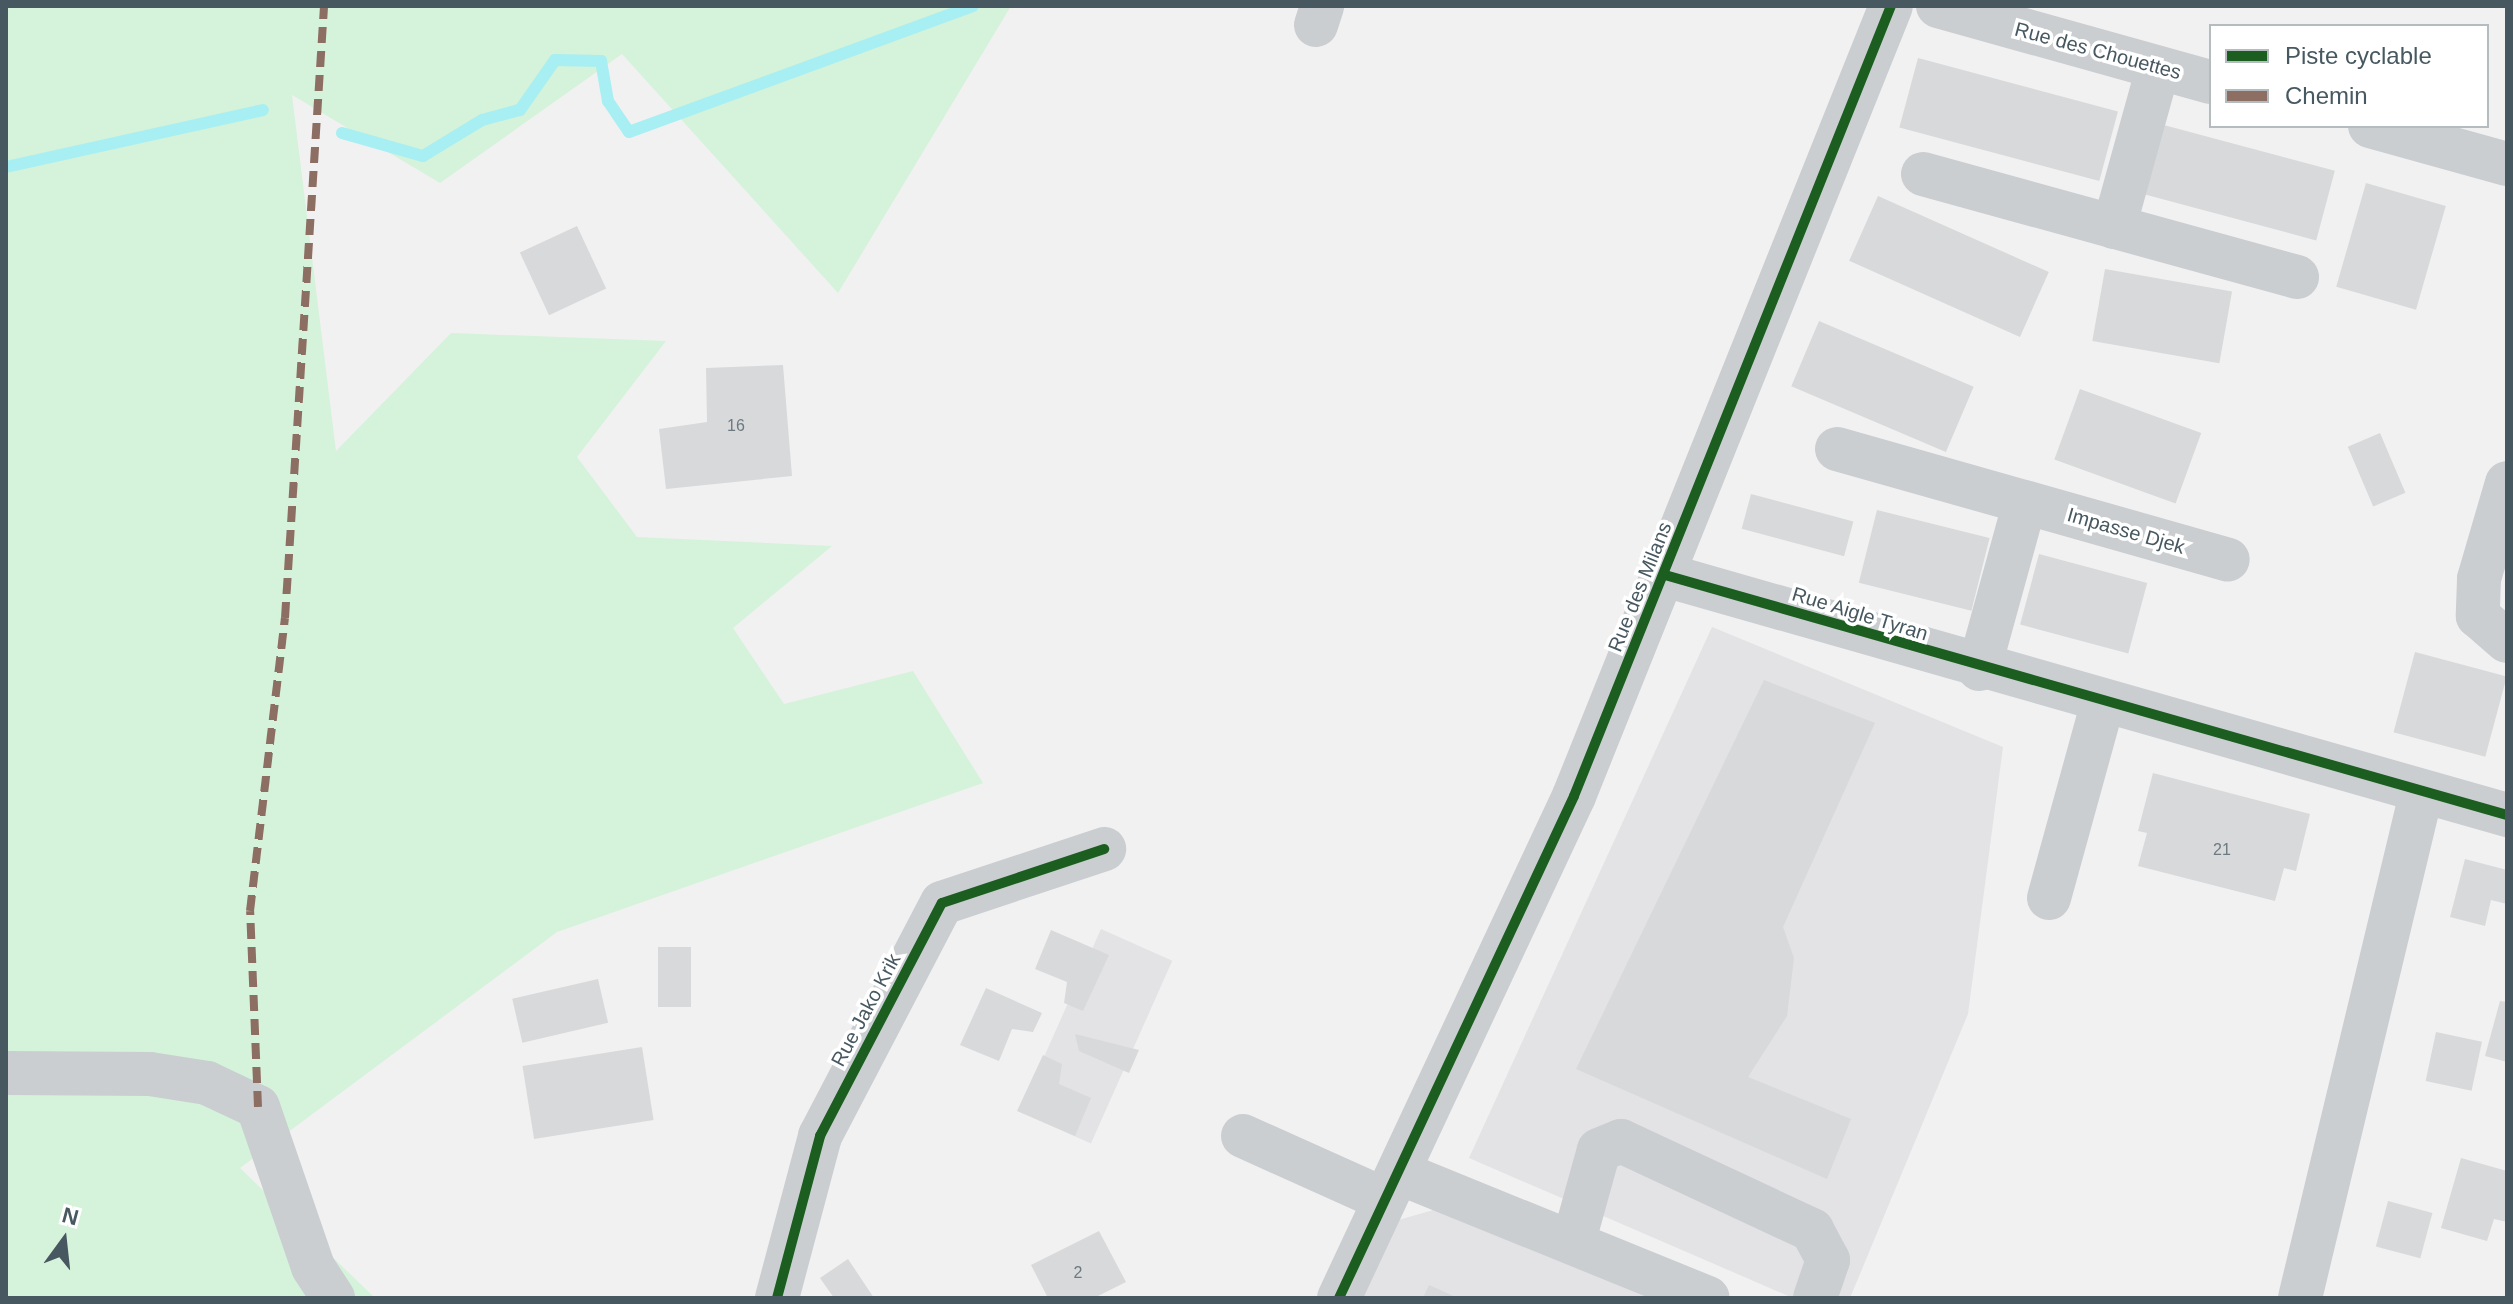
<!DOCTYPE html>
<style>
body{margin:0}
#map{position:relative;width:2513px;height:1304px;overflow:hidden;background:#f2f1f1;font-family:Arial,sans-serif}
div>[style]{position:absolute}
[style*='--x']{left:calc(var(--x)*1px);top:calc(var(--y)*1px);width:calc(var(--w)*1px);rotate:calc(var(--a)*1deg)}
.education>*{inset:0;background:#e3e2e4;transform-origin:0 0}
.green>*{inset:0;background:#d5f2db}
.stream>*{height:12px;margin:-6px;padding:0 6px;transform-origin:6px;border-radius:6px;background:#a7eff2}
.building>*{inset:0;background:#d8d9da;transform-origin:0 0}
.minor>*{height:44px;margin:-22px;padding:0 22px;transform-origin:22px;border-radius:22px;background:#caced1}
.quiet>*{height:8px;margin-top:-4px;transform-origin:0;background:repeating-linear-gradient(90deg,#8d6e63 0 16px,transparent 0 24px)}
.cycleway>*{height:10px;margin:-5px;padding:0 5px;transform-origin:5px;border-radius:5px;background:#1b5e20}
span{translate:-50% -50%;white-space:nowrap;text-align:center;line-height:1.15;-webkit-text-stroke:7px #fff;paint-order:stroke}
.number-label{font-size:16px;color:#6d7a80}
.number-label span{-webkit-text-stroke-width:0}
.street-label{font-size:20px;color:#475860}
.frame{position:absolute;inset:0;border:8px solid #475860;pointer-events:none}
.legend{position:absolute;left:2209px;top:24px;width:280px;height:104px;box-sizing:border-box;background:#fff;border:2px solid #b5bcbf;margin:0;padding:10px 14px;list-style:none;font-size:24px;color:#475860}
.legend li{display:flex;align-items:center;gap:16px;height:40px}
.legend b{width:40px;border:2px solid #b5bcbf}
.north{position:absolute;left:24px;top:1200px;width:80px;height:80px;-webkit-text-stroke:6px #fff;paint-order:stroke;rotate:15deg;font-size:22px;font-weight:700;line-height:32px;text-align:center;color:#475860}
.north::after{content:'';display:block;margin:auto;width:28px;height:36px;background:#475860;clip-path:polygon(50% 0,100% 100%,50% 72%,0 100%)}
</style>
<div id="map">
<div class="education">
<div style="clip-path:polygon(1712px 627px,2003px 747px,1968px 1014px,1850px 1298px,1793px 1298px,1469px 1158px)"></div>
<div style="left:1101px;top:929px;width:78px;height:200px;rotate:24deg"></div>
<div style="clip-path:polygon(1444px 1207px,1652px 1298px,1356px 1298px,1388px 1223px)"></div>
</div>
<div class="green">
<div style="clip-path:polygon(6px 6px,1011px 6px,838px 293px,622px 54px,440px 183px,292px 95px,336px 451px,451px 333px,666px 341px,577px 457px,637px 537px,832px 546px,733px 628px,784px 704px,913px 671px,983px 783px,557px 932px,240px 1168px,375px 1298px,6px 1298px)"></div>
</div>
<div class="stream">
<div style="--x:342;--y:133;--w:84;--a:15.9"></div>
<div style="--x:423;--y:156;--w:69;--a:-31.4"></div>
<div style="--x:482;--y:120;--w:39;--a:-15"></div>
<div style="--x:520;--y:110;--w:61;--a:-55"></div>
<div style="--x:555;--y:60;--w:46;--a:1.2"></div>
<div style="--x:601;--y:61;--w:41;--a:80.1"></div>
<div style="--x:608;--y:101;--w:37;--a:56"></div>
<div style="--x:629;--y:132;--w:366;--a:-20.1"></div>
<div style="--x:6;--y:167;--w:263;--a:-12.5"></div>
</div>
<div class="building">
<div style="left:1918px;top:58px;width:207px;height:72px;rotate:15deg"></div>
<div style="left:2160px;top:124px;width:181px;height:72px;rotate:15deg"></div>
<div style="left:2366px;top:183px;width:83px;height:108px;rotate:16deg"></div>
<div style="left:1878px;top:196px;width:187px;height:71px;rotate:24deg"></div>
<div style="left:577px;top:226px;width:69px;height:63px;rotate:65deg"></div>
<div style="left:2105px;top:269px;width:129px;height:73px;rotate:10deg"></div>
<div style="left:1819px;top:321px;width:168px;height:71px;rotate:23deg"></div>
<div style="clip-path:polygon(783px 365px,792px 476px,666px 489px,659px 429px,707px 422px,706px 368px)"></div>
<div style="left:2080px;top:389px;width:129px;height:75px;rotate:20deg"></div>
<div style="left:2380px;top:433px;width:65px;height:35px;rotate:67deg"></div>
<div style="left:1751px;top:494px;width:106px;height:36px;rotate:15deg"></div>
<div style="left:1877px;top:510px;width:116px;height:75px;rotate:14deg"></div>
<div style="left:2039px;top:554px;width:112px;height:73px;rotate:15deg"></div>
<div style="left:2415px;top:652px;width:95px;height:83px;rotate:15deg"></div>
<div style="clip-path:polygon(1764px 680px,1875px 723px,1783px 927px,1794px 958px,1787px 1016px,1748px 1077px,1851px 1119px,1827px 1179px,1576px 1069px)"></div>
<div style="clip-path:polygon(2153px 773px,2310px 814px,2296px 871px,2284px 868px,2275px 901px,2138px 866px,2147px 833px,2138px 831px)"></div>
<div style="clip-path:polygon(2465px 859px,2507px 870px,2507px 904px,2491px 900px,2485px 926px,2450px 917px)"></div>
<div style="clip-path:polygon(1051px 930px,1109px 955px,1083px 1011px,1064px 1003px,1067px 982px,1035px 969px)"></div>
<div style="left:658px;top:947px;width:33px;height:60px"></div>
<div style="left:598px;top:979px;width:45px;height:88px;rotate:77deg"></div>
<div style="clip-path:polygon(986px 988px,1042px 1013px,1033px 1032px,1012px 1029px,999px 1061px,960px 1045px)"></div>
<div style="clip-path:polygon(2500px 1001px,2507px 1002px,2507px 1062px,2485px 1056px)"></div>
<div style="left:2436px;top:1032px;width:47px;height:50px;rotate:12deg"></div>
<div style="clip-path:polygon(1075px 1034px,1139px 1050px,1129px 1073px,1079px 1051px)"></div>
<div style="left:642px;top:1047px;width:74px;height:121px;rotate:81deg"></div>
<div style="clip-path:polygon(1043px 1055px,1062px 1064px,1059px 1084px,1091px 1098px,1075px 1136px,1017px 1111px)"></div>
<div style="clip-path:polygon(2461px 1158px,2507px 1171px,2507px 1222px,2494px 1219px,2487px 1241px,2441px 1228px)"></div>
<div style="left:2388px;top:1201px;width:46px;height:47px;rotate:15deg"></div>
<div style="clip-path:polygon(1099px 1231px,1126px 1282px,1094px 1298px,1048px 1298px,1031px 1265px)"></div>
<div style="clip-path:polygon(848px 1259px,874px 1298px,834px 1298px,820px 1278px)"></div>
<div style="clip-path:polygon(1429px 1285px,1458px 1298px,1423px 1298px)"></div>
</div>
<div class="minor">
<div style="--x:1938;--y:6;--w:283;--a:15.6"></div>
<div style="--x:1316;--y:25;--w:20;--a:-72"></div>
<div style="--x:2370;--y:126;--w:142;--a:15.5"></div>
<div style="--x:1923;--y:174;--w:388;--a:15.4"></div>
<div style="--x:2114;--y:227;--w:165;--a:-74.5"></div>
<div style="--x:1837;--y:449;--w:406;--a:15.8"></div>
<div style="--x:2507;--y:483;--w:100;--a:106.3"></div>
<div style="--x:2479;--y:579;--w:37;--a:92"></div>
<div style="--x:2478;--y:616;--w:38;--a:41"></div>
<div style="--x:1665;--y:575;--w:876;--a:15.91"></div>
<div style="--x:1979;--y:669;--w:173;--a:-74.6"></div>
<div style="--x:2049;--y:898;--w:200;--a:-74.6"></div>
<div style="--x:6;--y:1073;--w:144;--a:0.4"></div>
<div style="--x:150;--y:1074;--w:58;--a:9"></div>
<div style="--x:207;--y:1083;--w:56;--a:25.2"></div>
<div style="--x:258;--y:1107;--w:169;--a:71"></div>
<div style="--x:313;--y:1267;--w:37;--a:57"></div>
<div style="--x:1243;--y:1136;--w:151;--a:24.2"></div>
<div style="--x:1400;--y:1173;--w:332;--a:22.1"></div>
<div style="--x:1574;--y:1240;--w:93;--a:-74.5"></div>
<div style="--x:1599;--y:1150;--w:24;--a:-22"></div>
<div style="--x:1621;--y:1141;--w:211;--a:25"></div>
<div style="--x:1812;--y:1230;--w:34;--a:62"></div>
<div style="--x:1828;--y:1260;--w:40;--a:108.9"></div>
<div style="--x:777;--y:1298;--w:168;--a:-75.1"></div>
<div style="--x:820;--y:1136;--w:263;--a:-62.4"></div>
<div style="--x:942;--y:903;--w:171;--a:-18.4"></div>
<div style="--x:1339;--y:1298;--w:554;--a:-64.91"></div>
<div style="--x:1574;--y:796;--w:851;--a:-68.14"></div>
<div style="--x:2300;--y:1298;--w:518;--a:-76.5"></div>
</div>
<div class="quiet">
<div style="--x:258;--y:1107;--w:196;--a:-92.3"></div>
<div style="--x:250;--y:911;--w:295;--a:-83.2"></div>
<div style="--x:285;--y:618;--w:613;--a:-86.35"></div>
</div>
<div class="cycleway">
<div style="--x:1665;--y:575;--w:876;--a:15.91"></div>
<div style="--x:777;--y:1298;--w:168;--a:-75.1"></div>
<div style="--x:820;--y:1136;--w:263;--a:-62.4"></div>
<div style="--x:942;--y:903;--w:171;--a:-18.4"></div>
<div style="--x:1339;--y:1298;--w:554;--a:-64.91"></div>
<div style="--x:1574;--y:796;--w:851;--a:-68.14"></div>
</div>
<div class="number-label">
<span style="left:736px;top:426px">16</span>
<span style="left:2222px;top:850px">21</span>
<span style="left:1078px;top:1273px">2</span>
</div>
<div class="street-label">
<span style="left:2098px;top:51px;rotate:15deg">Rue des Chouettes</span>
<span style="left:2126px;top:531px;rotate:16deg">Impasse Djek</span>
<span style="left:1640px;top:587px;rotate:-68deg">Rue des Milans</span>
<span style="left:1860px;top:614px;rotate:17deg">Rue Aigle Tyran</span>
<span style="left:866px;top:1010px;rotate:-62deg">Rue Jako Krik</span>
</div>
<div class="frame"></div>
<ul class="legend">
<li><b style="height:10px;background:#1b5e20"></b>Piste cyclable</li>
<li><b style="height:10px;background:#8d6e63"></b>Chemin</li>
</ul>
<div class="north">N</div>
</div>
